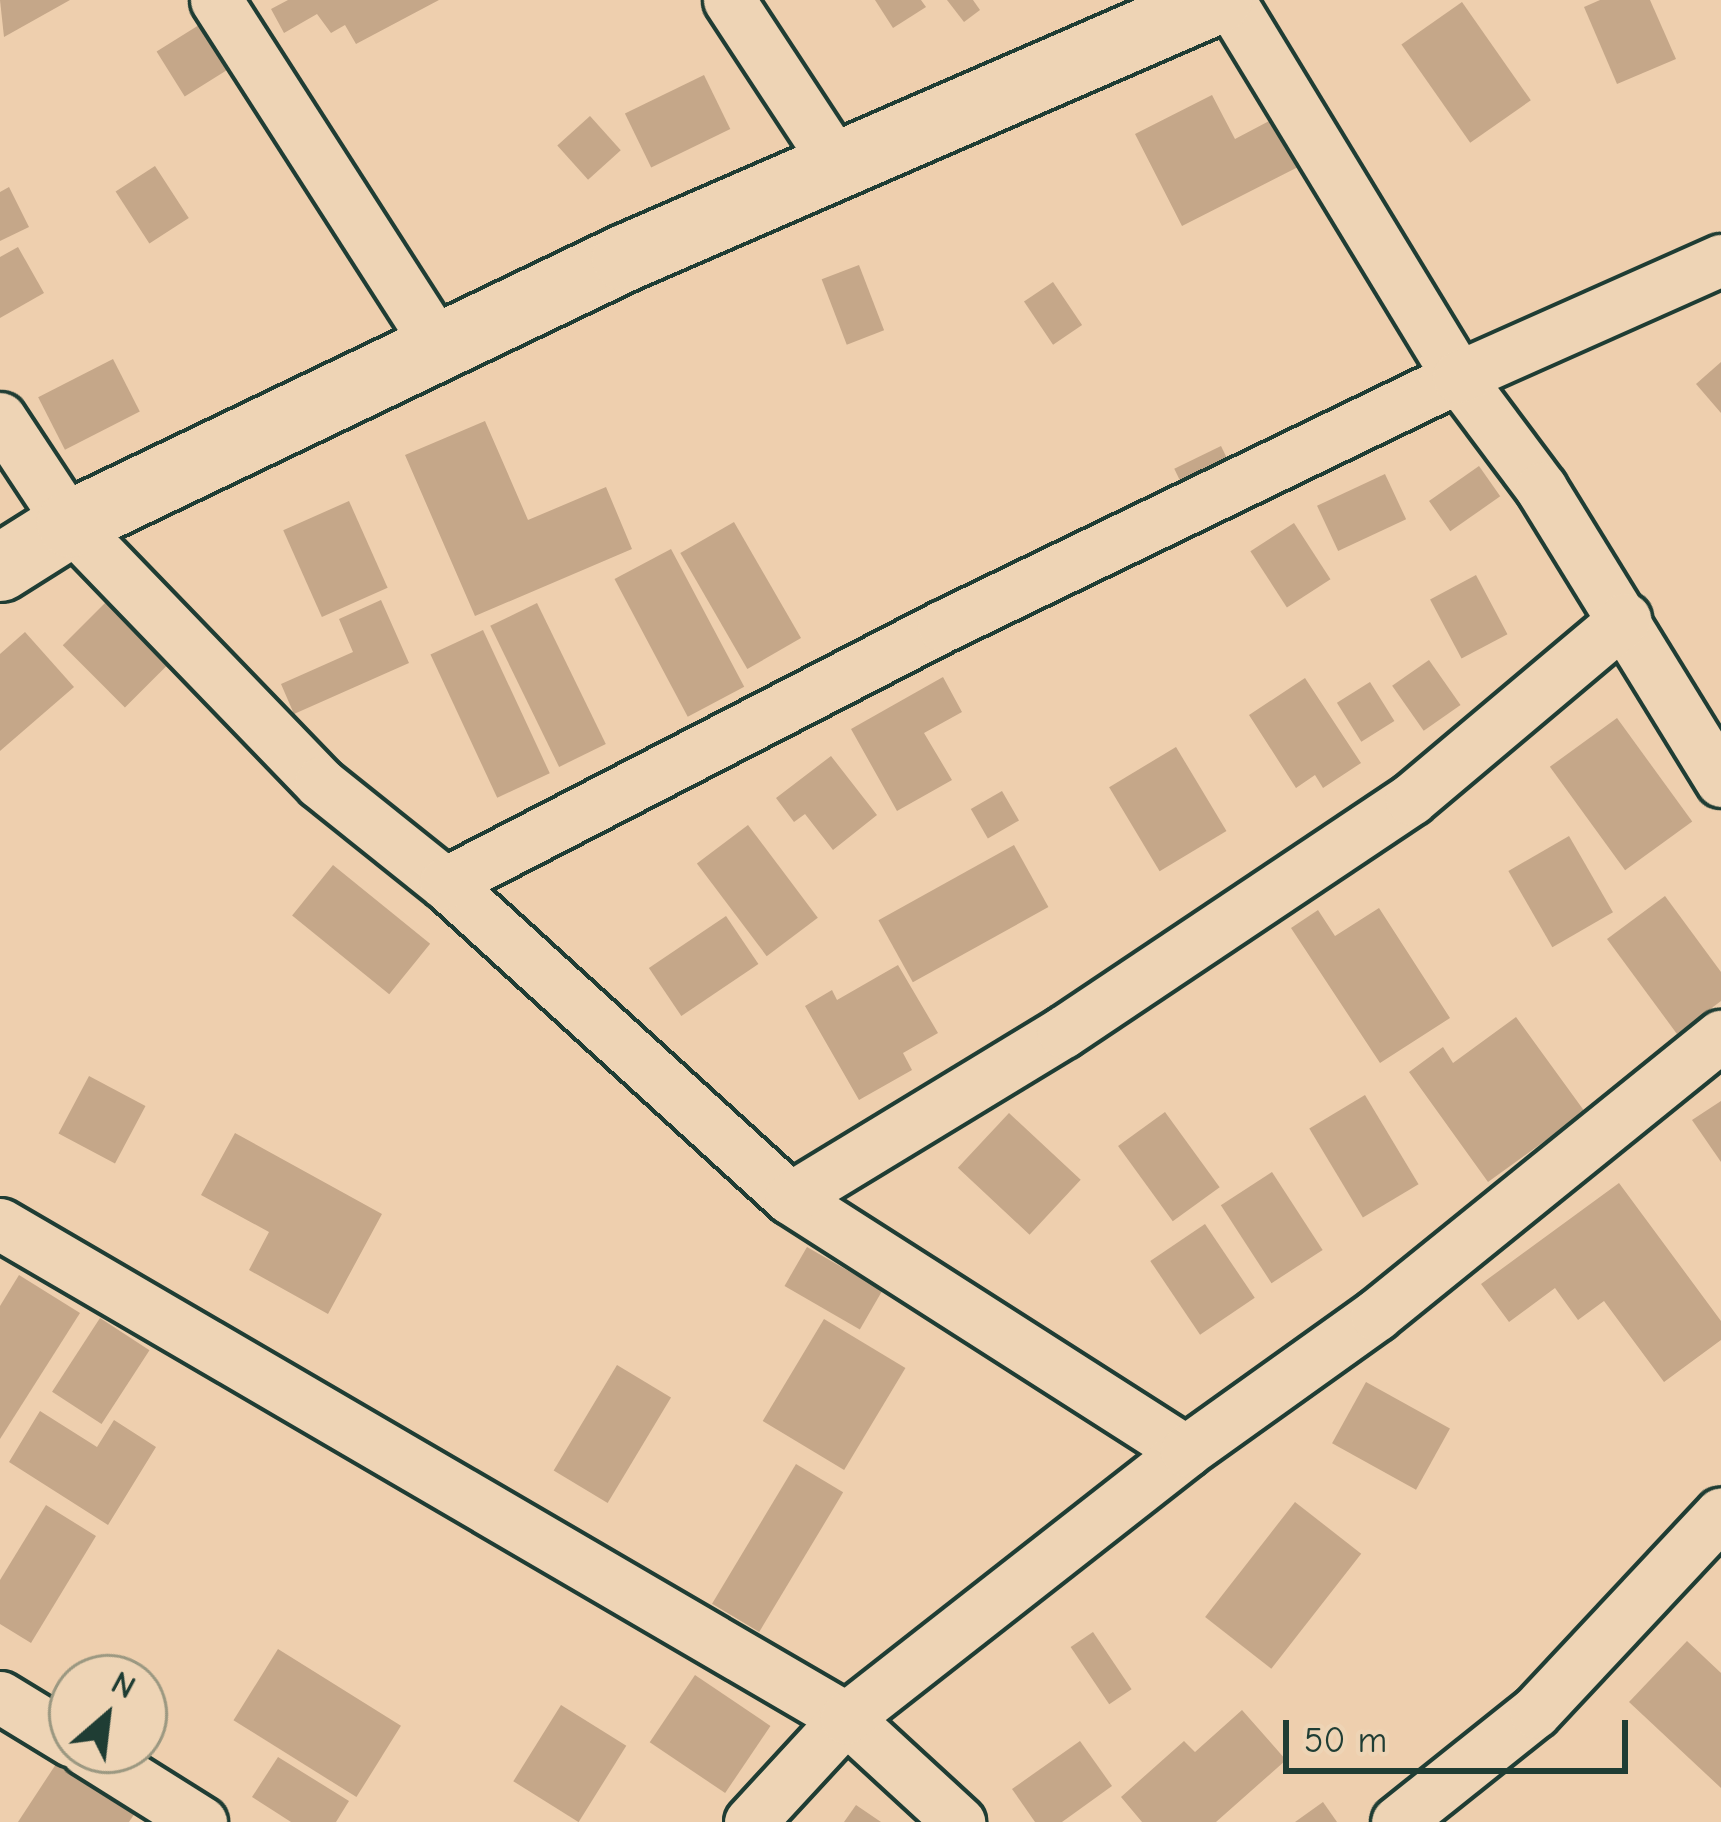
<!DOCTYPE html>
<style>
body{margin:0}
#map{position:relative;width:1721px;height:1822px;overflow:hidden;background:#eecfae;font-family:"Comic Neue",sans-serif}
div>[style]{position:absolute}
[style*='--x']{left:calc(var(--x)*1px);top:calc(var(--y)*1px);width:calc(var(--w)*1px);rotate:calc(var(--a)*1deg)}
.building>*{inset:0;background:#c5a789;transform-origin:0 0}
.roads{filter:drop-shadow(3px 0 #1f3d34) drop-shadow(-3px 0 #1f3d34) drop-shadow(0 3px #1f3d34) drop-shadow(0 -3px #1f3d34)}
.street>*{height:51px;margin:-25.5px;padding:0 25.5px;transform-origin:25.5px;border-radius:25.5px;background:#eed4b5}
.secondary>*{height:66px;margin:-33px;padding:0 33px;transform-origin:33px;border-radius:33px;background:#eed4b5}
span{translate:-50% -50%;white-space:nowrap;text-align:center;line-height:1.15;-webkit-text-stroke:10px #eed4b5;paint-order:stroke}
.north{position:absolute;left:48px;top:1654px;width:120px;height:120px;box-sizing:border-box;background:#eed4b5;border:3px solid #9b9881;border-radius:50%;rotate:28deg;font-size:33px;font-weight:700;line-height:48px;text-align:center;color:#1f3d34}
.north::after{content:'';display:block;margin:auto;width:42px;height:54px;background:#1f3d34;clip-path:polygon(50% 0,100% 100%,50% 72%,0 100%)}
.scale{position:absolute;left:1283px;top:1720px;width:345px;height:54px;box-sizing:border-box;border:6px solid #1f3d34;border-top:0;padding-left:15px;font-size:36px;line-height:42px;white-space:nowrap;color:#1f3d34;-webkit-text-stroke:9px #eed4b5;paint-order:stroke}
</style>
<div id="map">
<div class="building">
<div style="clip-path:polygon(0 0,70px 0,4px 37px)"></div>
<div style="clip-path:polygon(288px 0,439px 0,356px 44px,345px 25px,331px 33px,317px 14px,284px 33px,271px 9px)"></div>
<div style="clip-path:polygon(875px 0,921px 0,926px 7px,893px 28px)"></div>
<div style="clip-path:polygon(947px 0,973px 0,980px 10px,964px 22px)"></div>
<div style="clip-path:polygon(1600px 0,1650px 0,1676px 59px,1617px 84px,1584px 7px)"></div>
<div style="left:1462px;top:2px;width:120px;height:74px;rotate:55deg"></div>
<div style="left:199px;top:25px;width:53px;height:50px;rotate:58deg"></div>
<div style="left:704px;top:75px;width:60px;height:88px;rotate:64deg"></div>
<div style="clip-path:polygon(1212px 95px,1235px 139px,1275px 118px,1300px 166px,1182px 226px,1135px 134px)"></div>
<div style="left:590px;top:116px;width:46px;height:44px;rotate:48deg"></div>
<div style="left:155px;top:166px;width:62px;height:47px;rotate:57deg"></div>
<div style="clip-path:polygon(9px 187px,29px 227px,0 241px,0 192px)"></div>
<div style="clip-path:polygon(18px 247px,44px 293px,0 318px,0 257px)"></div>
<div style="left:859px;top:265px;width:70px;height:40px;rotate:69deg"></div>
<div style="left:1053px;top:282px;width:52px;height:35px;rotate:56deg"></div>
<div style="left:113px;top:359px;width:59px;height:84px;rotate:63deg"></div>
<div style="clip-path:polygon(1721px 362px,1721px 413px,1696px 384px)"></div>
<div style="clip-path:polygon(485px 421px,528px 520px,606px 487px,632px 549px,475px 616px,405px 455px)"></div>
<div style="left:1221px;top:446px;width:25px;height:52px;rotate:64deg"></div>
<div style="left:1479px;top:466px;width:37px;height:61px;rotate:55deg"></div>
<div style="left:1385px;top:474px;width:50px;height:75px;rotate:65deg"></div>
<div style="left:349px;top:501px;width:95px;height:72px;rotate:66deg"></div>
<div style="left:734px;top:522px;width:134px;height:62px;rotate:60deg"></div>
<div style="left:1294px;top:523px;width:67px;height:52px;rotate:57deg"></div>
<div style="left:671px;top:549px;width:156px;height:64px;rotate:62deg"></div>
<div style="left:1476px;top:575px;width:67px;height:52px;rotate:62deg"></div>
<div style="left:108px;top:600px;width:88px;height:64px;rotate:45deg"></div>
<div style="clip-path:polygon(381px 600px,409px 663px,294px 714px,281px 684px,353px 652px,339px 619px)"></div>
<div style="left:537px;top:603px;width:157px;height:52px;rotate:64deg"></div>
<div style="left:483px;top:630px;width:158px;height:58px;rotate:65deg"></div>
<div style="clip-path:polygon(25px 632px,74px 687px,0 751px,0 654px)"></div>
<div style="left:1429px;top:660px;width:55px;height:45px;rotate:55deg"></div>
<div style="clip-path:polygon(943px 677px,962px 712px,924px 733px,952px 780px,897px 811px,851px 729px)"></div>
<div style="clip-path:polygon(1305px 678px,1361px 763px,1323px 788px,1315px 775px,1296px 788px,1249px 715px)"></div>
<div style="left:1370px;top:682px;width:46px;height:39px;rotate:58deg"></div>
<div style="left:1617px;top:718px;width:128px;height:83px;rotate:54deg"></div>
<div style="left:1176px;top:747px;width:98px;height:78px;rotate:59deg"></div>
<div style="clip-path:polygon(831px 756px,877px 815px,833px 850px,805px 814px,794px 822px,776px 798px)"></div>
<div style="left:1002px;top:791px;width:34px;height:36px;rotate:60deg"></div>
<div style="left:748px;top:825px;width:116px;height:64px;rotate:53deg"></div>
<div style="left:1569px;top:836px;width:88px;height:70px;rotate:60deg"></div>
<div style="left:1014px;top:845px;width:71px;height:155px;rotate:61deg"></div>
<div style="left:333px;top:865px;width:125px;height:65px;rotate:39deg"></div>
<div style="clip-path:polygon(1665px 896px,1721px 972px,1721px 1001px,1677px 1034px,1607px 939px)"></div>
<div style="clip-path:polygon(1379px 908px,1450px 1018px,1380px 1063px,1291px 928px,1318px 910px,1335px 936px)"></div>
<div style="left:726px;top:916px;width:58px;height:93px;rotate:56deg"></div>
<div style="clip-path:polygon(898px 965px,938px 1033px,903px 1053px,912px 1070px,859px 1100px,805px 1006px,832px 990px,837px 1000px)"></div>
<div style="clip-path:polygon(1516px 1017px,1585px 1112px,1488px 1182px,1409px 1072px,1443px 1047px,1453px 1063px)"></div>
<div style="left:89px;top:1076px;width:64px;height:65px;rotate:28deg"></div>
<div style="left:1365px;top:1095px;width:104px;height:65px;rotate:59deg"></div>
<div style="clip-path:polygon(1721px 1101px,1721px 1162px,1692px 1120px)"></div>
<div style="left:1165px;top:1112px;width:93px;height:58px;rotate:54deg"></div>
<div style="left:1009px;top:1113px;width:98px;height:75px;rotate:43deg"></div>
<div style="clip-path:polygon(235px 1133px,382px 1214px,328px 1314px,249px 1270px,269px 1232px,201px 1195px)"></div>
<div style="left:1272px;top:1172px;width:93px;height:61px;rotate:57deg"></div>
<div style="clip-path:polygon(1619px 1183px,1721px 1321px,1721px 1340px,1664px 1382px,1604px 1301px,1578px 1320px,1555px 1288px,1509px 1322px,1481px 1284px)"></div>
<div style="left:1205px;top:1224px;width:89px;height:66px;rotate:56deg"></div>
<div style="left:807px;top:1247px;width:87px;height:45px;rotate:30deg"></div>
<div style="clip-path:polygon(19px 1275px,80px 1313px,0 1439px,0 1306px)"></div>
<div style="left:100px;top:1318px;width:59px;height:88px;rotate:33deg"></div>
<div style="left:824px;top:1319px;width:95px;height:119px;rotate:31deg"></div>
<div style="left:617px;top:1365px;width:63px;height:123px;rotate:31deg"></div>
<div style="left:1366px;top:1382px;width:96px;height:70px;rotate:29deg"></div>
<div style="clip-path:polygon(40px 1411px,97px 1447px,114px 1420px,156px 1447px,108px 1525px,9px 1462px)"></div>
<div style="left:796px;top:1464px;width:55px;height:163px;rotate:31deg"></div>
<div style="left:1295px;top:1502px;width:84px;height:146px;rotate:38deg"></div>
<div style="clip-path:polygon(46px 1505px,96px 1536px,31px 1643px,0 1624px,0 1580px)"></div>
<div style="left:1093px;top:1632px;width:69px;height:27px;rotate:56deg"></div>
<div style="clip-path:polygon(1687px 1641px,1721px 1673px,1721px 1788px,1629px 1702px)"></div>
<div style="left:278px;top:1649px;width:145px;height:84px;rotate:32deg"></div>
<div style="left:695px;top:1675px;width:91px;height:81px;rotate:34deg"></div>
<div style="left:561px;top:1705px;width:77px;height:90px;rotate:32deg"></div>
<div style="clip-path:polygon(1242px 1710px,1286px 1760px,1216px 1822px,1142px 1822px,1121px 1797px,1184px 1741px,1195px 1752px)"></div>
<div style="clip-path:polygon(1080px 1741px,1112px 1786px,1062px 1822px,1035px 1822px,1012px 1789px)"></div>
<div style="clip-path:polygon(278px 1757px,349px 1801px,336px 1822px,291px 1822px,252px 1797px)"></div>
<div style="clip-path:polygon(58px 1761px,135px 1813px,129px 1822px,18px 1822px)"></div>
<div style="clip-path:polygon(1323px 1802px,1337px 1822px,1295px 1822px)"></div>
<div style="clip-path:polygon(856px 1805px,881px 1822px,844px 1822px)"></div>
</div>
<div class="roads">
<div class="street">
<div style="--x:216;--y:0;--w:416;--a:57.3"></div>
<div style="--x:729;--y:0;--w:199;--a:56.7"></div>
<div style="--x:1229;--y:0;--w:441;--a:58.7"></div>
<div style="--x:1458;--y:377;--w:139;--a:53.2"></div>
<div style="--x:1541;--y:488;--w:344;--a:58.4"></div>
<div style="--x:0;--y:418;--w:127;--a:56.6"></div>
<div style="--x:70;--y:524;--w:360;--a:46"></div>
<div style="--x:320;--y:783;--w:160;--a:38.7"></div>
<div style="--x:445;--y:883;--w:467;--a:42.4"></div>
<div style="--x:790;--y:1198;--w:470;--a:32.6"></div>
<div style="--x:445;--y:883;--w:560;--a:-27.3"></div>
<div style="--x:943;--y:626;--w:572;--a:-25.8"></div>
<div style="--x:1458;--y:377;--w:288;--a:-24"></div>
<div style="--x:790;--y:1198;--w:320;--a:-31.3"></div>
<div style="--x:1063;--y:1032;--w:419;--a:-33.8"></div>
<div style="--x:1411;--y:799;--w:280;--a:-40.1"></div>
<div style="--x:0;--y:1224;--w:980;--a:30.28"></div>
<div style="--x:846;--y:1718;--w:154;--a:42.6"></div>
<div style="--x:0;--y:1697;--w:84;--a:31.4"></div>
<div style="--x:86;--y:1750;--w:136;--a:32.1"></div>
<div style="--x:750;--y:1822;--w:142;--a:-47.3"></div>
<div style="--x:846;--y:1718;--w:432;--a:-38.1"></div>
<div style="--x:1186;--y:1451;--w:234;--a:-35.6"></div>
<div style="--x:1376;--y:1315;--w:444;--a:-39"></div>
<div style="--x:1397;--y:1822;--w:176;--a:-38.6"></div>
<div style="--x:1535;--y:1712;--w:272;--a:-46.9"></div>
</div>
<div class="secondary">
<div style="--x:0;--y:568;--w:83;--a:-32.2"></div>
<div style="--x:70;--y:524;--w:615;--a:-25.61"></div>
<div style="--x:625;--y:258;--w:647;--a:-23.51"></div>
</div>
</div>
<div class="north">N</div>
<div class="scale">50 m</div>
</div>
